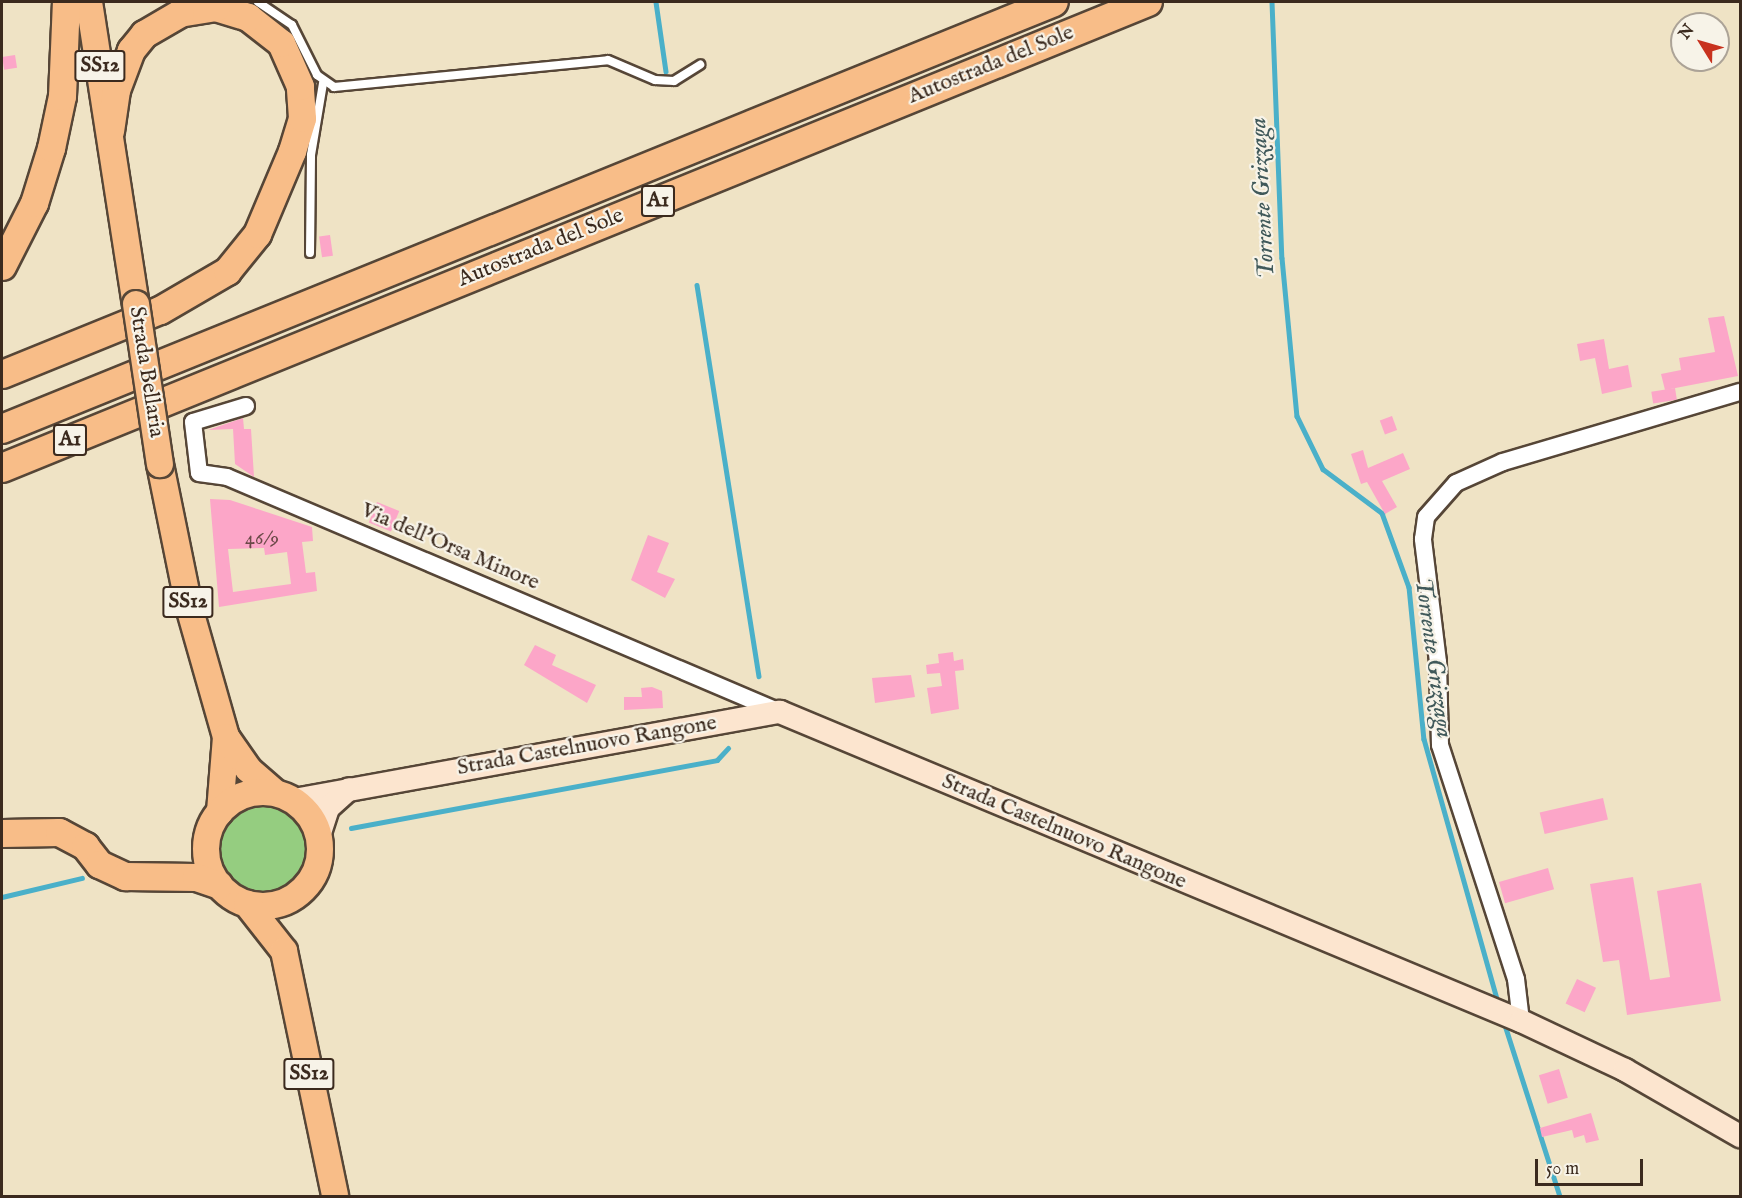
<!DOCTYPE html>
<style>
body{margin:0}
#map{position:relative;width:1742px;height:1198px;overflow:hidden;background:#efe3c5;font-family:"IM FELL English",serif}
div>[style]{position:absolute}
[style*='--x']{left:calc(var(--x)*1px);top:calc(var(--y)*1px);width:calc(var(--w)*1px);rotate:calc(var(--a)*1deg)}
.green>*{inset:0;background:#95cd80}
.round{border-radius:50%}
.stream>*{height:4.5px;margin:-2.25px;padding:0 2.25px;transform-origin:2.25px;border-radius:2.25px;background:#4ab0c9}
.building>*{inset:0;background:#fca6c8;transform-origin:0 0}
.roads{filter:drop-shadow(2px 0 #564637) drop-shadow(-2px 0 #564637) drop-shadow(0 2px #564637) drop-shadow(0 -2px #564637)}
.service>*{height:8px;margin:-4px;padding:0 4px;transform-origin:4px;border-radius:4px;background:#fff}
.minor>*{height:16px;margin:-8px;padding:0 8px;transform-origin:8px;border-radius:8px;background:#fff}
.secondary>*{height:22px;margin:-11px;padding:0 11px;transform-origin:11px;border-radius:11px;background:#fce5cf}
.primary>*{height:26px;margin:-13px;padding:0 13px;transform-origin:13px;border-radius:13px;background:#f8bd88}
.primary>.ring{margin:-13px;padding:0;box-sizing:content-box;background:none;border:26px solid #f8bd88;border-radius:50%}
.trunk>*{height:27px;margin:-13.5px;padding:0 13.5px;transform-origin:13.5px;border-radius:13.5px;background:#f8bd88}
.motorway>*{height:28px;margin:-14px;padding:0 14px;transform-origin:14px;border-radius:14px;background:#f8bd88}
.bridges{filter:drop-shadow(2px 0 #564637) drop-shadow(-2px 0 #564637) drop-shadow(0 2px #564637) drop-shadow(0 -2px #564637)}
.primary-bridge>*{height:26px;margin:-13px;padding:0 13px;transform-origin:13px;border-radius:13px;background:#f8bd88}
span{translate:-50% -50%;white-space:nowrap;text-align:center;line-height:1.15;-webkit-text-stroke:4.5px #f7f3e8;paint-order:stroke}
.number-label{font-size:20px;color:#6b4948}
.number-label span{-webkit-text-stroke-width:0}
.shield-label span{padding:2px 4px;background:#f7f3e8;border:2px solid;border-radius:4px;-webkit-text-stroke-width:0}
.shield-label{font-size:21px;color:#3b2a1e;font-weight:700}
.street-label{font-size:22px;color:#3b2a1e}
.water-label{font-size:24px;color:#40595a;font-style:italic}
.frame{position:absolute;inset:0;border:3px solid #3b2a1e;pointer-events:none}
.north{position:absolute;left:1670px;top:12px;width:60px;height:60px;box-sizing:border-box;background:#f7f3e8;border:2px solid #aca397;border-radius:50%;rotate:307deg;font-size:16px;font-weight:700;line-height:24px;text-align:center;color:#3b2a1e}
.north::after{content:'';display:block;margin:auto;width:21px;height:27px;background:#c8321e;clip-path:polygon(50% 0,100% 100%,50% 72%,0 100%)}
.scale{position:absolute;left:1535px;top:1159px;width:108px;height:27px;box-sizing:border-box;border:3px solid #3b2a1e;border-top:0;padding-left:8px;font-size:18px;line-height:21px;white-space:nowrap;color:#3b2a1e;-webkit-text-stroke:4px #f7f3e8;paint-order:stroke}
</style>
<div id="map">
<div class="green">
<div class="round" style="left:219px;top:804px;width:88px;height:88px"></div>
</div>
<div class="stream">
<div style="--x:656;--y:2;--w:70;--a:81.8"></div>
<div style="--x:1272;--y:2;--w:256;--a:87.8"></div>
<div style="--x:1282;--y:258;--w:159;--a:84.6"></div>
<div style="--x:1297;--y:416;--w:59;--a:63.9"></div>
<div style="--x:1323;--y:469;--w:74;--a:36.7"></div>
<div style="--x:1382;--y:513;--w:79;--a:70"></div>
<div style="--x:1409;--y:587;--w:153;--a:84.4"></div>
<div style="--x:1424;--y:739;--w:273;--a:74.3"></div>
<div style="--x:697;--y:285;--w:396;--a:81"></div>
<div style="--x:351;--y:828;--w:372;--a:-10.5"></div>
<div style="--x:717;--y:760;--w:16;--a:-47"></div>
<div style="--x:2;--y:897;--w:82;--a:-13.4"></div>
<div style="--x:1504;--y:1022;--w:183;--a:72.2"></div>
</div>
<div class="building">
<div style="left:15px;top:55px;width:13px;height:13px;rotate:81deg"></div>
<div style="left:330px;top:235px;width:21px;height:11px;rotate:82deg"></div>
<div style="clip-path:polygon(1724px 316px,1738px 376px,1665px 390px,1661px 374px,1681px 370px,1679px 358px,1715px 352px,1708px 318px)"></div>
<div style="clip-path:polygon(1604px 339px,1609px 369px,1628px 365px,1632px 387px,1602px 394px,1595px 358px,1580px 361px,1577px 344px)"></div>
<div style="left:1675px;top:388px;width:12px;height:24px;rotate:81deg"></div>
<div style="left:1392px;top:416px;width:15px;height:13px;rotate:70deg"></div>
<div style="clip-path:polygon(243px 418px,244px 429px,251px 429px,254px 477px,235px 464px,233px 429px,208px 430px)"></div>
<div style="clip-path:polygon(1363px 450px,1368px 468px,1403px 453px,1410px 469px,1382px 481px,1397px 507px,1385px 514px,1367px 482px,1361px 484px,1351px 454px)"></div>
<div style="clip-path:polygon(evenodd,210px 499px,230px 500px,312px 527px,313px 541px,302px 542px,306px 573px,315px 572px,317px 591px,219px 607px,210px 499px,264px 548px,265px 555px,287px 552px,291px 584px,233px 592px,228px 549px,264px 548px)"></div>
<div style="left:377px;top:502px;width:24px;height:22px;rotate:22deg"></div>
<div style="clip-path:polygon(648px 535px,669px 543px,657px 572px,675px 579px,665px 598px,631px 580px)"></div>
<div style="clip-path:polygon(535px 645px,556px 655px,552px 665px,596px 685px,587px 703px,524px 665px)"></div>
<div style="clip-path:polygon(953px 652px,954px 661px,963px 659px,964px 670px,955px 671px,959px 709px,931px 714px,927px 688px,942px 686px,940px 673px,927px 674px,926px 665px,939px 663px,938px 654px)"></div>
<div style="clip-path:polygon(911px 675px,915px 697px,875px 703px,872px 678px)"></div>
<div style="clip-path:polygon(652px 687px,662px 691px,663px 708px,624px 710px,624px 697px,642px 697px,641px 688px)"></div>
<div style="left:1603px;top:798px;width:22px;height:65px;rotate:77deg"></div>
<div style="left:1548px;top:868px;width:22px;height:51px;rotate:74deg"></div>
<div style="clip-path:polygon(1633px 877px,1650px 980px,1670px 977px,1657px 891px,1701px 883px,1721px 1001px,1627px 1015px,1619px 960px,1603px 962px,1590px 884px)"></div>
<div style="left:1577px;top:979px;width:21px;height:27px;rotate:25deg"></div>
<div style="left:1559px;top:1069px;width:30px;height:21px;rotate:73deg"></div>
<div style="clip-path:polygon(1591px 1113px,1599px 1140px,1586px 1143px,1584px 1135px,1574px 1138px,1572px 1130px,1542px 1137px,1540px 1128px)"></div>
</div>
<div class="roads">
<div class="service">
<div style="--x:258;--y:2;--w:41;--a:34.1"></div>
<div style="--x:292;--y:25;--w:56;--a:63.4"></div>
<div style="--x:317;--y:75;--w:21;--a:35"></div>
<div style="--x:334;--y:87;--w:275;--a:-5.6"></div>
<div style="--x:608;--y:60;--w:51;--a:23.1"></div>
<div style="--x:655;--y:80;--w:19;--a:3"></div>
<div style="--x:674;--y:81;--w:31;--a:-32"></div>
<div style="--x:310;--y:253;--w:98;--a:-89.4"></div>
<div style="--x:311;--y:155;--w:73;--a:-80.5"></div>
</div>
<div class="minor">
<div style="--x:246;--y:406;--w:55;--a:163.2"></div>
<div style="--x:193;--y:422;--w:51;--a:83.3"></div>
<div style="--x:199;--y:473;--w:28;--a:8"></div>
<div style="--x:227;--y:477;--w:601;--a:23.02"></div>
<div style="--x:1521;--y:1021;--w:42;--a:-96.8"></div>
<div style="--x:1516;--y:979;--w:246;--a:-108"></div>
<div style="--x:1440;--y:745;--w:83;--a:-91.4"></div>
<div style="--x:1438;--y:662;--w:124;--a:-97"></div>
<div style="--x:1423;--y:539;--w:22;--a:-82"></div>
<div style="--x:1426;--y:517;--w:45;--a:-48.6"></div>
<div style="--x:1456;--y:483;--w:51;--a:-24.1"></div>
<div style="--x:1503;--y:462;--w:247;--a:-16.5"></div>
</div>
<div class="secondary">
<div style="--x:294;--y:800;--w:494;--a:-10.3"></div>
<div style="--x:780;--y:712;--w:803;--a:22.64"></div>
<div style="--x:1521;--y:1021;--w:115;--a:25.2"></div>
<div style="--x:1625;--y:1070;--w:133;--a:29.9"></div>
<div style="--x:319;--y:836;--w:29;--a:-72"></div>
<div style="--x:328;--y:808;--w:28;--a:-42"></div>
</div>
<div class="primary">
<div style="--x:89;--y:2;--w:306;--a:81.2"></div>
<div style="--x:160;--y:464;--w:146;--a:78.5"></div>
<div style="--x:189;--y:607;--w:135;--a:74.1"></div>
<div style="--x:226;--y:737;--w:75;--a:94.6"></div>
<div style="--x:226;--y:737;--w:39;--a:55"></div>
<div style="--x:248;--y:769;--w:37;--a:41"></div>
<div class="ring" style="left:206px;top:792px;width:88px;height:88px"></div>
<div style="--x:247;--y:904;--w:60;--a:51.8"></div>
<div style="--x:284;--y:951;--w:250;--a:78.2"></div>
</div>
<div class="trunk">
<div style="--x:2;--y:266;--w:71;--a:-63.1"></div>
<div style="--x:34;--y:203;--w:58;--a:-72.8"></div>
<div style="--x:51;--y:148;--w:53;--a:-78.1"></div>
<div style="--x:62;--y:96;--w:94;--a:-87.6"></div>
<div style="--x:2;--y:374;--w:170;--a:-22.1"></div>
<div style="--x:160;--y:310;--w:78;--a:-30.2"></div>
<div style="--x:227;--y:271;--w:48;--a:-51"></div>
<div style="--x:257;--y:234;--w:90;--a:-67.1"></div>
<div style="--x:292;--y:151;--w:34;--a:-73"></div>
<div style="--x:302;--y:118;--w:32;--a:-94"></div>
<div style="--x:300;--y:86;--w:47;--a:-113.8"></div>
<div style="--x:281;--y:43;--w:42;--a:-141.8"></div>
<div style="--x:248;--y:17;--w:34;--a:-163"></div>
<div style="--x:216;--y:7;--w:36;--a:171"></div>
<div style="--x:180;--y:13;--w:42;--a:149.7"></div>
<div style="--x:144;--y:34;--w:21;--a:129"></div>
<div style="--x:131;--y:50;--w:43;--a:110.6"></div>
<div style="--x:116;--y:90;--w:41;--a:98.3"></div>
<div style="--x:2;--y:833;--w:57;--a:-1"></div>
<div style="--x:59;--y:832;--w:30;--a:28"></div>
<div style="--x:85;--y:846;--w:23;--a:52"></div>
<div style="--x:99;--y:864;--w:29;--a:25"></div>
<div style="--x:125;--y:876;--w:71;--a:0.8"></div>
<div style="--x:196;--y:877;--w:24;--a:19"></div>
</div>
<div class="motorway">
<div style="--x:2;--y:429;--w:1135;--a:-22.09"></div>
<div style="--x:2;--y:468;--w:1237;--a:-22.13"></div>
</div>
</div>
<div class="bridges">
<div class="primary-bridge">
<div style="--x:136;--y:304;--w:162;--a:81.5"></div>
</div>
</div>
<div class="number-label">
<span style="left:262px;top:538px">46/9</span>
</div>
<div class="shield-label">
<span style="left:100px;top:66px">SS12</span>
<span style="left:658px;top:201px">A1</span>
<span style="left:70px;top:440px">A1</span>
<span style="left:188px;top:602px">SS12</span>
<span style="left:309px;top:1074px">SS12</span>
</div>
<div class="street-label">
<span style="left:991px;top:65px;rotate:-22deg">Autostrada del Sole</span>
<span style="left:541px;top:248px;rotate:-22deg">Autostrada del Sole</span>
<span style="left:146px;top:372px;rotate:81deg">Strada Bellaria</span>
<span style="left:450px;top:547px;rotate:23deg">Via dell'Orsa Minore</span>
<span style="left:587px;top:746px;rotate:-10deg">Strada Castelnuovo Rangone</span>
<span style="left:1064px;top:832px;rotate:23deg">Strada Castelnuovo Rangone</span>
</div>
<div class="water-label">
<span style="left:1263px;top:198px;rotate:-93deg">Torrente Grizzaga</span>
<span style="left:1433px;top:658px;rotate:82deg">Torrente Grizzaga</span>
</div>
<div class="frame"></div>
<div class="north">N</div>
<div class="scale">50 m</div>
</div>
